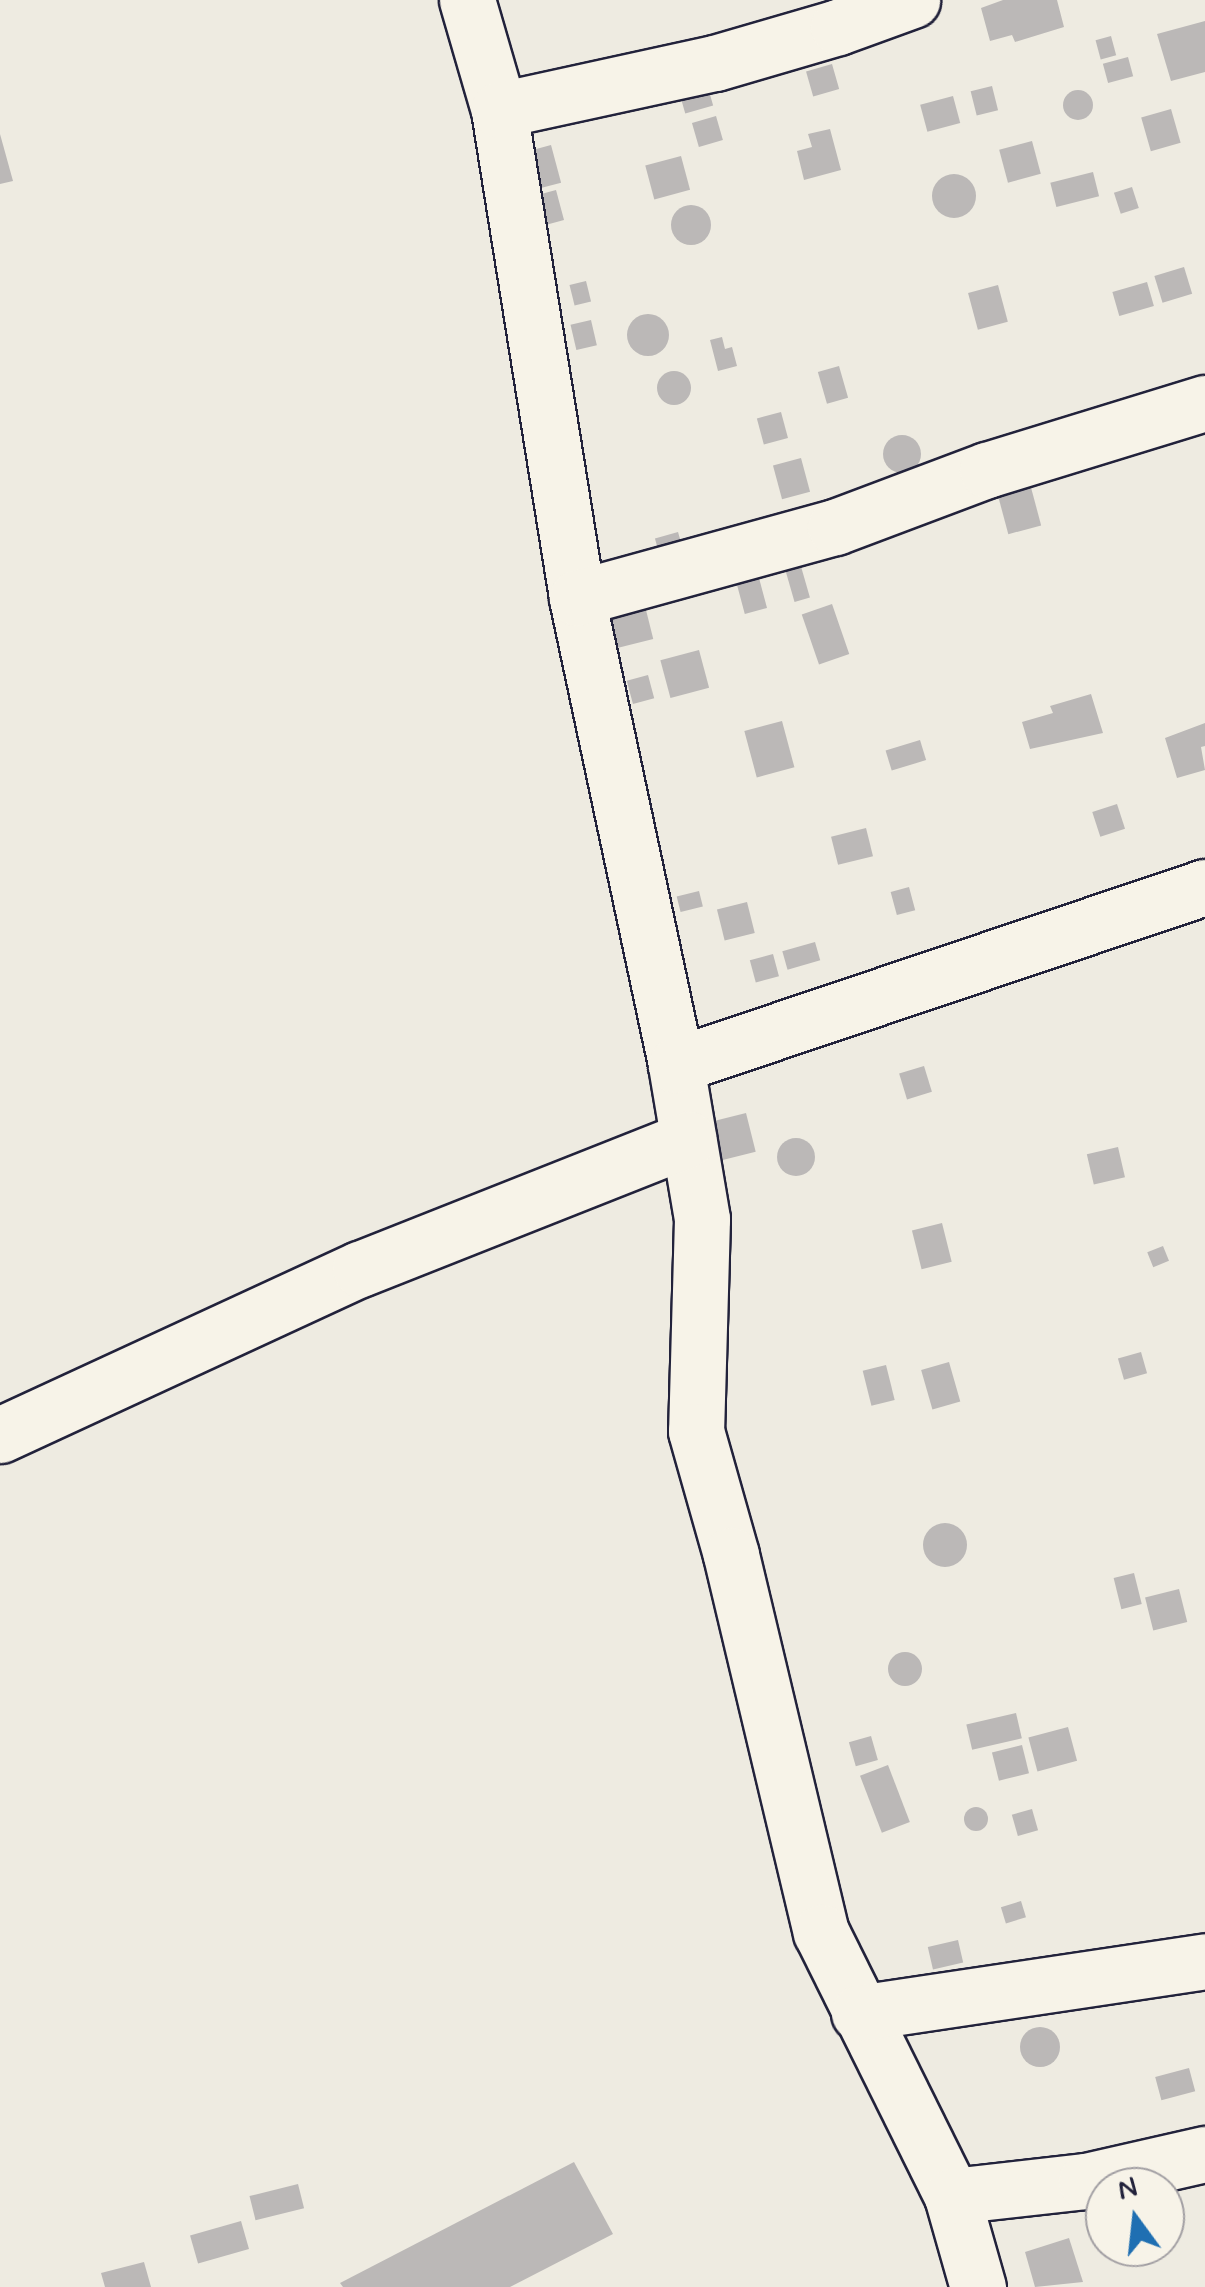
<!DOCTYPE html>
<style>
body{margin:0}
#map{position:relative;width:1205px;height:2287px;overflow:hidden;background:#eeebe1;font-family:Mynerve,sans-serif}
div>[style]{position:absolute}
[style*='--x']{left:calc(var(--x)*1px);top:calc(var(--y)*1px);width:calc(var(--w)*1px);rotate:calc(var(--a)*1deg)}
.building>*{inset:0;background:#bbb8b7;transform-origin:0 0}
.round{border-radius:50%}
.roads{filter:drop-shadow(2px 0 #22223b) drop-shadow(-2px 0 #22223b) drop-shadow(0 2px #22223b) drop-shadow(0 -2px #22223b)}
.minor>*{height:55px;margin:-27.5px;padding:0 27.5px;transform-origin:27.5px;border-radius:27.5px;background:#f7f3e8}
span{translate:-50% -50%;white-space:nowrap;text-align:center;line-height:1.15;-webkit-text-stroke:8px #f7f3e8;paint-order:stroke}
.north{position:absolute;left:1085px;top:2167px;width:100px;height:100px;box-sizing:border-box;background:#f7f3e8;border:2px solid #a29fa3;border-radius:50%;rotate:345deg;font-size:28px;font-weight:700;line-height:40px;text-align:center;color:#22223b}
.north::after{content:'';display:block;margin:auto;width:35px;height:45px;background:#1f6fb2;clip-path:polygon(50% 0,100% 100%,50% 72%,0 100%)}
</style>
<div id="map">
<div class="building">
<div style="clip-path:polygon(1057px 0,1064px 27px,1015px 42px,1012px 35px,990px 41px,981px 8px,1003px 0)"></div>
<div style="clip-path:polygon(1205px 21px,1205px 72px,1171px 81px,1157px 34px)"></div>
<div style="left:1111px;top:36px;width:20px;height:16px;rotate:75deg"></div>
<div style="left:1128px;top:57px;width:20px;height:26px;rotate:75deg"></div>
<div style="left:832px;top:64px;width:26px;height:27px;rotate:74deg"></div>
<div style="left:992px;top:86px;width:25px;height:22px;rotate:76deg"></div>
<div class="round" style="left:1063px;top:90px;width:30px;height:30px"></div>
<div style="left:709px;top:91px;width:15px;height:29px;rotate:74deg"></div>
<div style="left:953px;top:96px;width:28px;height:34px;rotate:75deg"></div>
<div style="left:1171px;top:109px;width:35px;height:31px;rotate:74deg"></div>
<div style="left:716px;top:116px;width:25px;height:25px;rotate:74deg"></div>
<div style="clip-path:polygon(830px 129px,841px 170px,804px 180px,797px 151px,812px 147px,808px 134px)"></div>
<div style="clip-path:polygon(0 134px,13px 181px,0 184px)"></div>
<div style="left:1032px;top:141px;width:34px;height:34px;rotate:75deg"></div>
<div style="left:551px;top:145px;width:39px;height:22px;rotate:75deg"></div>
<div style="left:681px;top:156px;width:35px;height:37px;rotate:75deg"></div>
<div style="left:1093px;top:172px;width:25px;height:44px;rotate:76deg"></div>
<div class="round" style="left:932px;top:174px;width:44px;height:44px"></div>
<div style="left:1132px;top:187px;width:22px;height:19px;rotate:72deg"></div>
<div style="left:556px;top:190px;width:31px;height:21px;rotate:75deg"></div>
<div class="round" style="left:671px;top:205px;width:40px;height:40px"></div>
<div style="left:1184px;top:267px;width:28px;height:31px;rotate:73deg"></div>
<div style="left:586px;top:281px;width:21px;height:17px;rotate:76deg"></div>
<div style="left:1147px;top:282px;width:25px;height:36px;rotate:74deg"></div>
<div style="left:998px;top:285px;width:38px;height:31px;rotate:75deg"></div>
<div class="round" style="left:627px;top:314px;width:42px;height:42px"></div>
<div style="left:591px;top:320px;width:26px;height:21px;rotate:77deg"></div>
<div style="clip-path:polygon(722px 337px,725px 349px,732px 347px,737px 366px,718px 371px,710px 340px)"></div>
<div style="left:839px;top:366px;width:33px;height:22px;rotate:74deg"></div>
<div class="round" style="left:657px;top:371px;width:34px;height:34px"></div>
<div style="left:781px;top:412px;width:27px;height:25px;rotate:75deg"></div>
<div class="round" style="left:883px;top:435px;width:38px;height:38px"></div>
<div style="left:801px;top:458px;width:35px;height:29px;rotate:75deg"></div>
<div style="left:1029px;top:480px;width:47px;height:34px;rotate:75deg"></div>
<div style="left:678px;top:532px;width:18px;height:24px;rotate:74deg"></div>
<div style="left:800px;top:563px;width:36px;height:16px;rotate:74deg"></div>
<div style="left:759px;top:578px;width:31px;height:23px;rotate:75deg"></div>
<div style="left:832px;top:604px;width:53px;height:32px;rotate:71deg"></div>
<div style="left:645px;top:606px;width:34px;height:36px;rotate:76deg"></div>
<div style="left:699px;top:650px;width:39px;height:40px;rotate:75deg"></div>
<div style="left:648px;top:675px;width:24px;height:22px;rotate:75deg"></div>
<div style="clip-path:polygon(1091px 694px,1103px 733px,1030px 749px,1022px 722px,1053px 713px,1050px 706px)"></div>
<div style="left:782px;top:721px;width:48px;height:39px;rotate:75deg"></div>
<div style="clip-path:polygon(1205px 723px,1205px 746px,1201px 747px,1205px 770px,1177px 778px,1165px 738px)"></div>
<div style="left:920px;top:740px;width:21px;height:36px;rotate:73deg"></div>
<div style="left:1117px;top:804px;width:26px;height:26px;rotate:72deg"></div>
<div style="left:866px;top:828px;width:29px;height:36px;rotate:76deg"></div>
<div style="left:909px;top:887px;width:24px;height:19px;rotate:75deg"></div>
<div style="left:699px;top:891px;width:16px;height:23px;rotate:76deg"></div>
<div style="left:747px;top:902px;width:32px;height:31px;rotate:76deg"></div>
<div style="left:815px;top:942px;width:19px;height:34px;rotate:74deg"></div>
<div style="left:773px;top:954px;width:23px;height:24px;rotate:75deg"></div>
<div style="left:924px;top:1066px;width:27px;height:26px;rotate:73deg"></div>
<div style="left:746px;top:1113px;width:40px;height:34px;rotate:76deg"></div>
<div class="round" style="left:777px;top:1138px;width:38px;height:38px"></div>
<div style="left:1118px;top:1147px;width:31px;height:32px;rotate:77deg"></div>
<div style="left:942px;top:1223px;width:40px;height:31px;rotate:76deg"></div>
<div style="left:1163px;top:1246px;width:16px;height:17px;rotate:68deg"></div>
<div style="left:1141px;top:1352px;width:22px;height:24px;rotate:74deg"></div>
<div style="left:949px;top:1362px;width:41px;height:29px;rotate:74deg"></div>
<div style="left:886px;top:1365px;width:36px;height:24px;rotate:76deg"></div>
<div class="round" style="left:923px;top:1523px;width:44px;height:44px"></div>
<div style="left:1134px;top:1573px;width:32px;height:21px;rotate:76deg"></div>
<div style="left:1179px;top:1589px;width:34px;height:35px;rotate:76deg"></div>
<div class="round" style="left:888px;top:1652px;width:34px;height:34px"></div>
<div style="left:1016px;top:1713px;width:26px;height:51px;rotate:77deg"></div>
<div style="left:1068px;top:1727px;width:35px;height:41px;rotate:75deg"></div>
<div style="left:871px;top:1736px;width:25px;height:23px;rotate:74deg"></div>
<div style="left:1022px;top:1745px;width:29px;height:31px;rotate:76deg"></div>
<div style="left:888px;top:1765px;width:61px;height:30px;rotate:69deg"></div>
<div class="round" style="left:964px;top:1807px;width:24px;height:24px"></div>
<div style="left:1032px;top:1809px;width:22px;height:21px;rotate:74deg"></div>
<div style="left:1021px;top:1901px;width:17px;height:21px;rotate:73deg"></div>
<div style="left:958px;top:1940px;width:23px;height:31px;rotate:77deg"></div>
<div class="round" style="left:1020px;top:2027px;width:40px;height:40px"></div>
<div style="left:1189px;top:2068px;width:24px;height:35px;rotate:75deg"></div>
<div style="clip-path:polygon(574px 2162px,613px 2234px,510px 2287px,343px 2287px,340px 2283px)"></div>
<div style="left:298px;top:2184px;width:25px;height:50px;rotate:76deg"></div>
<div style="left:241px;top:2221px;width:29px;height:53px;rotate:74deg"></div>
<div style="clip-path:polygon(1069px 2238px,1083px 2282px,1035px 2287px,1025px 2252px)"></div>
<div style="clip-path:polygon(144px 2262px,151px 2287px,105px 2287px,101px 2273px)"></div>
</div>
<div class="roads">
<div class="minor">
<div style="--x:467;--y:0;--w:115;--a:73.8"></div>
<div style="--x:499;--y:110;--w:494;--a:80.9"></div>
<div style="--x:577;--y:598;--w:477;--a:78"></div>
<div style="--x:676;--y:1065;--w:156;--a:80.4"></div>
<div style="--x:702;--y:1219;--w:212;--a:91.6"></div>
<div style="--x:696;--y:1431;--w:129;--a:74.2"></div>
<div style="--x:731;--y:1555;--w:388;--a:76.6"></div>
<div style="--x:821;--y:1932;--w:295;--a:63.6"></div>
<div style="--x:952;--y:2196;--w:95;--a:74.1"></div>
<div style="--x:499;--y:110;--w:221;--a:-12.3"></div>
<div style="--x:715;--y:63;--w:128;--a:-16.3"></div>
<div style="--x:838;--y:27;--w:79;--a:-20"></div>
<div style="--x:577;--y:598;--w:268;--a:-15.4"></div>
<div style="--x:835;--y:527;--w:162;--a:-20.6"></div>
<div style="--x:987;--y:470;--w:228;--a:-17.1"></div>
<div style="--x:676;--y:1065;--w:558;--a:-18.6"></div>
<div style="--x:0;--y:1435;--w:396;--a:-24.8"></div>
<div style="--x:360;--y:1269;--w:353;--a:-21.6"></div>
<div style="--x:859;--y:2013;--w:350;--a:-8.5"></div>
<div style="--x:952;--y:2196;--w:135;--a:-6.4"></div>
<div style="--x:1086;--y:2181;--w:122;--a:-12.8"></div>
</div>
</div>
<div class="north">N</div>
</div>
